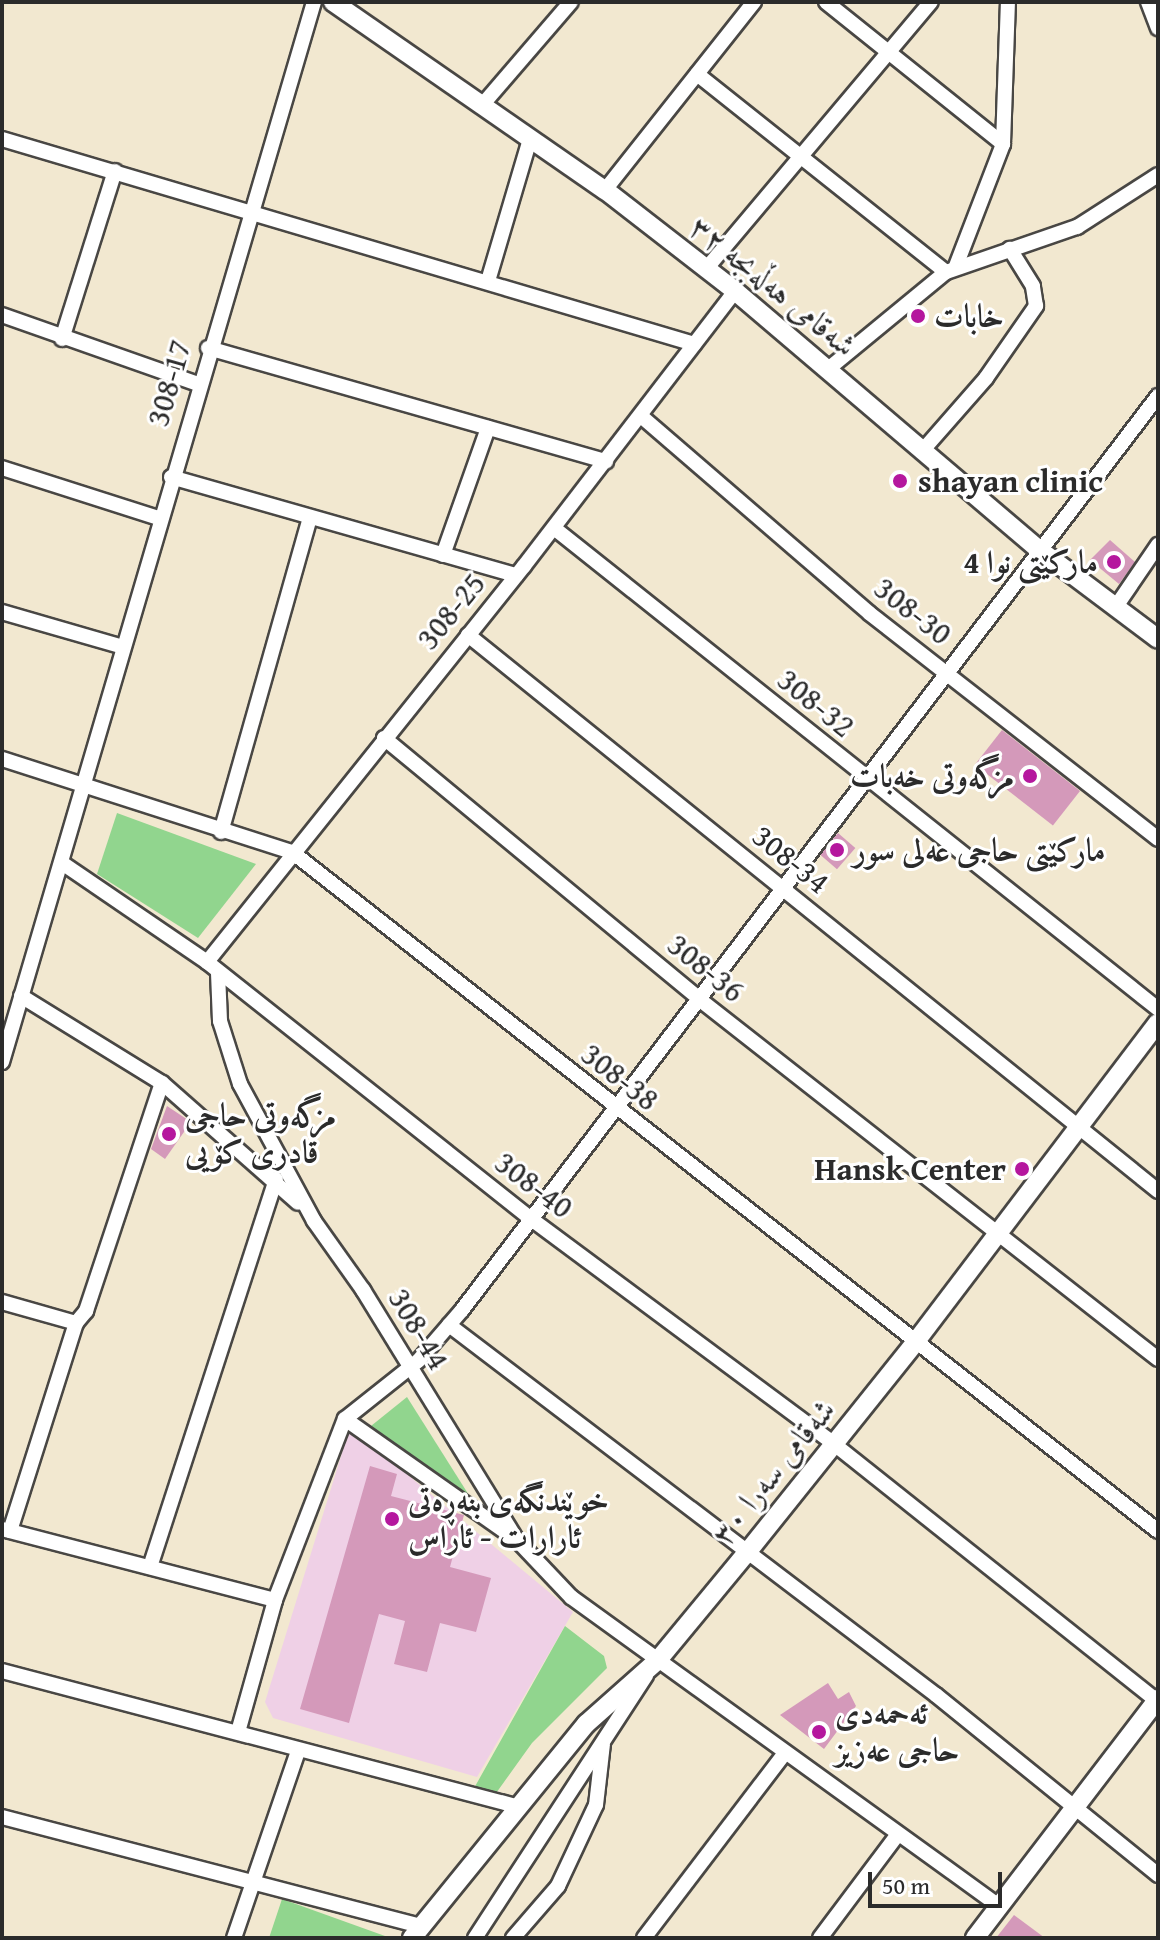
<!DOCTYPE html>
<meta charset="utf-8">
<style>
body{margin:0}
#map{position:relative;width:1160px;height:1940px;overflow:hidden;background:#f2e8d0;font-family:"Gentium Book Plus",Amiri,serif}
div>[style]{position:absolute}
[style*='--x']{left:calc(var(--x)*1px);top:calc(var(--y)*1px);width:calc(var(--w)*1px);rotate:calc(var(--a)*1deg)}
.built>*{inset:0;background:#efd0e6}
.green>*{inset:0;background:#91d58e}
.building>*{inset:0;background:#d499ba;transform-origin:0 0}
.roads{filter:drop-shadow(2px 0 #494744) drop-shadow(-2px 0 #494744) drop-shadow(0 2px #494744) drop-shadow(0 -2px #494744)}
.minor>*{height:14px;margin:-7px;padding:0 7px;transform-origin:7px;border-radius:7px;background:#fff}
.tertiary>*{height:18px;margin:-9px;padding:0 9px;transform-origin:9px;border-radius:9px;background:#fff}
.dots>*{width:22px;height:22px;translate:-50% -50%;box-sizing:border-box;border:4px solid #fff;border-radius:50%}
span{translate:-50% -50%;white-space:nowrap;text-align:center;line-height:1.15;-webkit-text-stroke:6px #fff;paint-order:stroke}
.street-label{font-size:32px;color:#2b2b2b}
.poi-label{font-size:32px;color:#2b2b2b;font-weight:700}
.left{translate:0 -50%;text-align:left}
.right{translate:-100% -50%;text-align:right}
.frame{position:absolute;inset:0;border:4px solid #2b2b2b;pointer-events:none}
.scale{position:absolute;left:868px;top:1872px;width:134px;height:36px;box-sizing:border-box;border:4px solid #2b2b2b;border-top:0;padding-left:10px;font-size:24px;line-height:28px;white-space:nowrap;color:#2b2b2b;-webkit-text-stroke:6px #fff;paint-order:stroke}
</style>
<div id="map">
<div class="built">
<div style="clip-path:polygon(350px 1427px,573px 1612px,477px 1777px,273px 1718px,265px 1702px)"></div>
</div>
<div class="green">
<div style="clip-path:polygon(117px 813px,256px 864px,198px 938px,97px 874px)"></div>
<div style="clip-path:polygon(407px 1397px,472px 1500px,366px 1430px)"></div>
<div style="clip-path:polygon(565px 1626px,604px 1656px,607px 1668px,532px 1743px,494px 1796px,473px 1790px)"></div>
<div style="clip-path:polygon(282px 1899px,385px 1936px,269px 1938px)"></div>
</div>
<div class="building">
<div style="clip-path:polygon(1110px 540px,1135px 562px,1119px 584px,1090px 560px)"></div>
<div style="left:1002px;top:730px;width:99px;height:44px;rotate:38deg"></div>
<div style="left:838px;top:833px;width:23px;height:28px;rotate:41deg"></div>
<div style="clip-path:polygon(167px 1106px,191px 1122px,165px 1159px,151px 1149px)"></div>
<div style="clip-path:polygon(370px 1466px,397px 1474px,391px 1496px,464px 1515px,450px 1567px,491px 1578px,476px 1632px,440px 1623px,427px 1672px,394px 1664px,405px 1621px,379px 1614px,349px 1723px,300px 1709px)"></div>
<div style="clip-path:polygon(828px 1683px,838px 1699px,849px 1692px,856px 1706px,824px 1749px,780px 1715px)"></div>
<div style="clip-path:polygon(1014px 1915px,1045px 1938px,996px 1938px)"></div>
</div>
<div class="roads">
<div class="minor">
<div style="--x:826;--y:2;--w:227;--a:38.7"></div>
<div style="--x:1148;--y:2;--w:28;--a:69"></div>
<div style="--x:697;--y:74;--w:318;--a:38.5"></div>
<div style="--x:484;--y:103;--w:133;--a:-49.3"></div>
<div style="--x:2;--y:139;--w:722;--a:16.5"></div>
<div style="--x:605;--y:190;--w:240;--a:-51.6"></div>
<div style="--x:956;--y:266;--w:131;--a:-68.9"></div>
<div style="--x:1003;--y:144;--w:142;--a:-88"></div>
<div style="--x:706;--y:269;--w:349;--a:-49.9"></div>
<div style="--x:488;--y:281;--w:148;--a:-73.5"></div>
<div style="--x:2;--y:315;--w:208;--a:19.4"></div>
<div style="--x:62;--y:339;--w:176;--a:-72.5"></div>
<div style="--x:208;--y:348;--w:414;--a:15.9"></div>
<div style="--x:827;--y:370;--w:154;--a:-39.5"></div>
<div style="--x:946;--y:272;--w:139;--a:-19"></div>
<div style="--x:1077;--y:227;--w:96;--a:-32.7"></div>
<div style="--x:641;--y:416;--w:301;--a:40.8"></div>
<div style="--x:869;--y:613;--w:367;--a:38"></div>
<div style="--x:923;--y:450;--w:96;--a:-48.8"></div>
<div style="--x:986;--y:378;--w:88;--a:-55.2"></div>
<div style="--x:1036;--y:306;--w:20;--a:-99"></div>
<div style="--x:1033;--y:286;--w:44;--a:-121.9"></div>
<div style="--x:2;--y:468;--w:165;--a:17.7"></div>
<div style="--x:171;--y:477;--w:359;--a:15.9"></div>
<div style="--x:554;--y:528;--w:772;--a:38.53"></div>
<div style="--x:443;--y:555;--w:135;--a:-70.5"></div>
<div style="--x:1117;--y:605;--w:73;--a:-55.7"></div>
<div style="--x:2;--y:612;--w:126;--a:16.1"></div>
<div style="--x:468;--y:635;--w:886;--a:38.86"></div>
<div style="--x:384;--y:738;--w:409;--a:39.6"></div>
<div style="--x:699;--y:999;--w:583;--a:38.11"></div>
<div style="--x:2;--y:759;--w:305;--a:17.8"></div>
<div style="--x:292;--y:852;--w:1100;--a:38.1"></div>
<div style="--x:221;--y:832;--w:327;--a:-74.2"></div>
<div style="--x:62;--y:863;--w:176;--a:34.3"></div>
<div style="--x:207;--y:962;--w:412;--a:38.4"></div>
<div style="--x:530;--y:1218;--w:379;--a:36.6"></div>
<div style="--x:834;--y:1444;--w:413;--a:38.5"></div>
<div style="--x:207;--y:962;--w:507;--a:-51.32"></div>
<div style="--x:524;--y:566;--w:347;--a:-52.5"></div>
<div style="--x:218;--y:973;--w:48;--a:87.6"></div>
<div style="--x:220;--y:1021;--w:66;--a:72.4"></div>
<div style="--x:240;--y:1084;--w:156;--a:61.6"></div>
<div style="--x:314;--y:1221;--w:85;--a:54.6"></div>
<div style="--x:363;--y:1290;--w:292;--a:58.4"></div>
<div style="--x:516;--y:1539;--w:80;--a:46.5"></div>
<div style="--x:571;--y:1597;--w:528;--a:35.83"></div>
<div style="--x:21;--y:996;--w:166;--a:31.7"></div>
<div style="--x:162;--y:1083;--w:181;--a:41.4"></div>
<div style="--x:2;--y:1062;--w:1105;--a:-73.6"></div>
<div style="--x:2;--y:1302;--w:77;--a:15.8"></div>
<div style="--x:449;--y:1325;--w:612;--a:37.23"></div>
<div style="--x:936;--y:1695;--w:286;--a:39"></div>
<div style="--x:345;--y:1419;--w:205;--a:35.1"></div>
<div style="--x:2;--y:1529;--w:282;--a:14.6"></div>
<div style="--x:10;--y:1531;--w:218;--a:-72.4"></div>
<div style="--x:76;--y:1323;--w:16;--a:-50"></div>
<div style="--x:86;--y:1311;--w:240;--a:-71.6"></div>
<div style="--x:150;--y:1567;--w:408;--a:-72"></div>
<div style="--x:2;--y:1671;--w:531;--a:14.72"></div>
<div style="--x:238;--y:1732;--w:137;--a:-74.3"></div>
<div style="--x:275;--y:1600;--w:194;--a:-68.9"></div>
<div style="--x:345;--y:1419;--w:93;--a:-38.5"></div>
<div style="--x:418;--y:1361;--w:67;--a:-49.2"></div>
<div style="--x:462;--y:1310;--w:1149;--a:-52.71"></div>
<div style="--x:2;--y:1817;--w:433;--a:14.6"></div>
<div style="--x:234;--y:1938;--w:198;--a:-71.1"></div>
<div style="--x:475;--y:1938;--w:313;--a:-56.9"></div>
<div style="--x:513;--y:1938;--w:69;--a:-49.1"></div>
<div style="--x:558;--y:1886;--w:89;--a:-64.9"></div>
<div style="--x:596;--y:1805;--w:61;--a:-83.5"></div>
<div style="--x:644;--y:1938;--w:231;--a:-52.7"></div>
<div style="--x:820;--y:1938;--w:130;--a:-53.1"></div>
</div>
<div class="tertiary">
<div style="--x:333;--y:2;--w:331;--a:34.7"></div>
<div style="--x:605;--y:190;--w:165;--a:37.8"></div>
<div style="--x:735;--y:291;--w:402;--a:40.4"></div>
<div style="--x:1041;--y:551;--w:146;--a:36.9"></div>
<div style="--x:412;--y:1938;--w:276;--a:-50.9"></div>
<div style="--x:586;--y:1724;--w:96;--a:-41.6"></div>
<div style="--x:658;--y:1660;--w:136;--a:-50.4"></div>
<div style="--x:745;--y:1555;--w:275;--a:-51.3"></div>
<div style="--x:917;--y:1340;--w:398;--a:-52.8"></div>
<div style="--x:975;--y:1938;--w:301;--a:-52.6"></div>
</div>
</div>
<div class="dots">
<div style="left:918px;top:316px;background:#b5179e"></div>
<div style="left:900px;top:481px;background:#b5179e"></div>
<div style="left:1114px;top:562px;background:#b5179e"></div>
<div style="left:1030px;top:776px;background:#b5179e"></div>
<div style="left:837px;top:850px;background:#b5179e"></div>
<div style="left:169px;top:1134px;background:#b5179e"></div>
<div style="left:1022px;top:1169px;background:#b5179e"></div>
<div style="left:392px;top:1519px;background:#b5179e"></div>
<div style="left:819px;top:1732px;background:#b5179e"></div>
</div>
<div class="street-label">
<span style="left:773px;top:286px;rotate:39deg">شەقامی هەڵەبجە ٣٢</span>
<span style="left:169px;top:383px;rotate:-74deg">308-17</span>
<span style="left:451px;top:611px;rotate:-51deg">308-25</span>
<span style="left:913px;top:611px;rotate:38deg">308-30</span>
<span style="left:816px;top:703px;rotate:39deg">308-32</span>
<span style="left:791px;top:859px;rotate:39deg">308-34</span>
<span style="left:706px;top:968px;rotate:39deg">308-36</span>
<span style="left:620px;top:1077px;rotate:38deg">308-38</span>
<span style="left:534px;top:1185px;rotate:37deg">308-40</span>
<span style="left:419px;top:1329px;rotate:59deg">308-44</span>
<span style="left:773px;top:1472px;rotate:-51deg">شەقامی سەرا ٣٠</span>
</div>
<div class="poi-label">
<span class="left" style="left:934px;top:316px">خابات</span>
<span class="left" style="left:918px;top:481px">shayan clinic</span>
<span class="right" style="left:1098px;top:562px">مارکێتی نوا 4</span>
<span class="right" style="left:1014px;top:776px">مزگەوتی خەبات</span>
<span class="left" style="left:853px;top:850px">مارکێتی حاجی عەلی سور</span>
<span class="left" style="left:185px;top:1134px">مزگەوتی حاجی<br>قادری کۆیی</span>
<span class="right" style="left:1006px;top:1169px">Hansk Center</span>
<span class="left" style="left:408px;top:1519px">خوێندنگەی بنەڕەتی<br>ئارارات - ئاراس</span>
<span class="left" style="left:835px;top:1732px">ئەحمەدی<br>حاجی عەزیز</span>
</div>
<div class="frame"></div>
<div class="scale">50 m</div>
</div>
